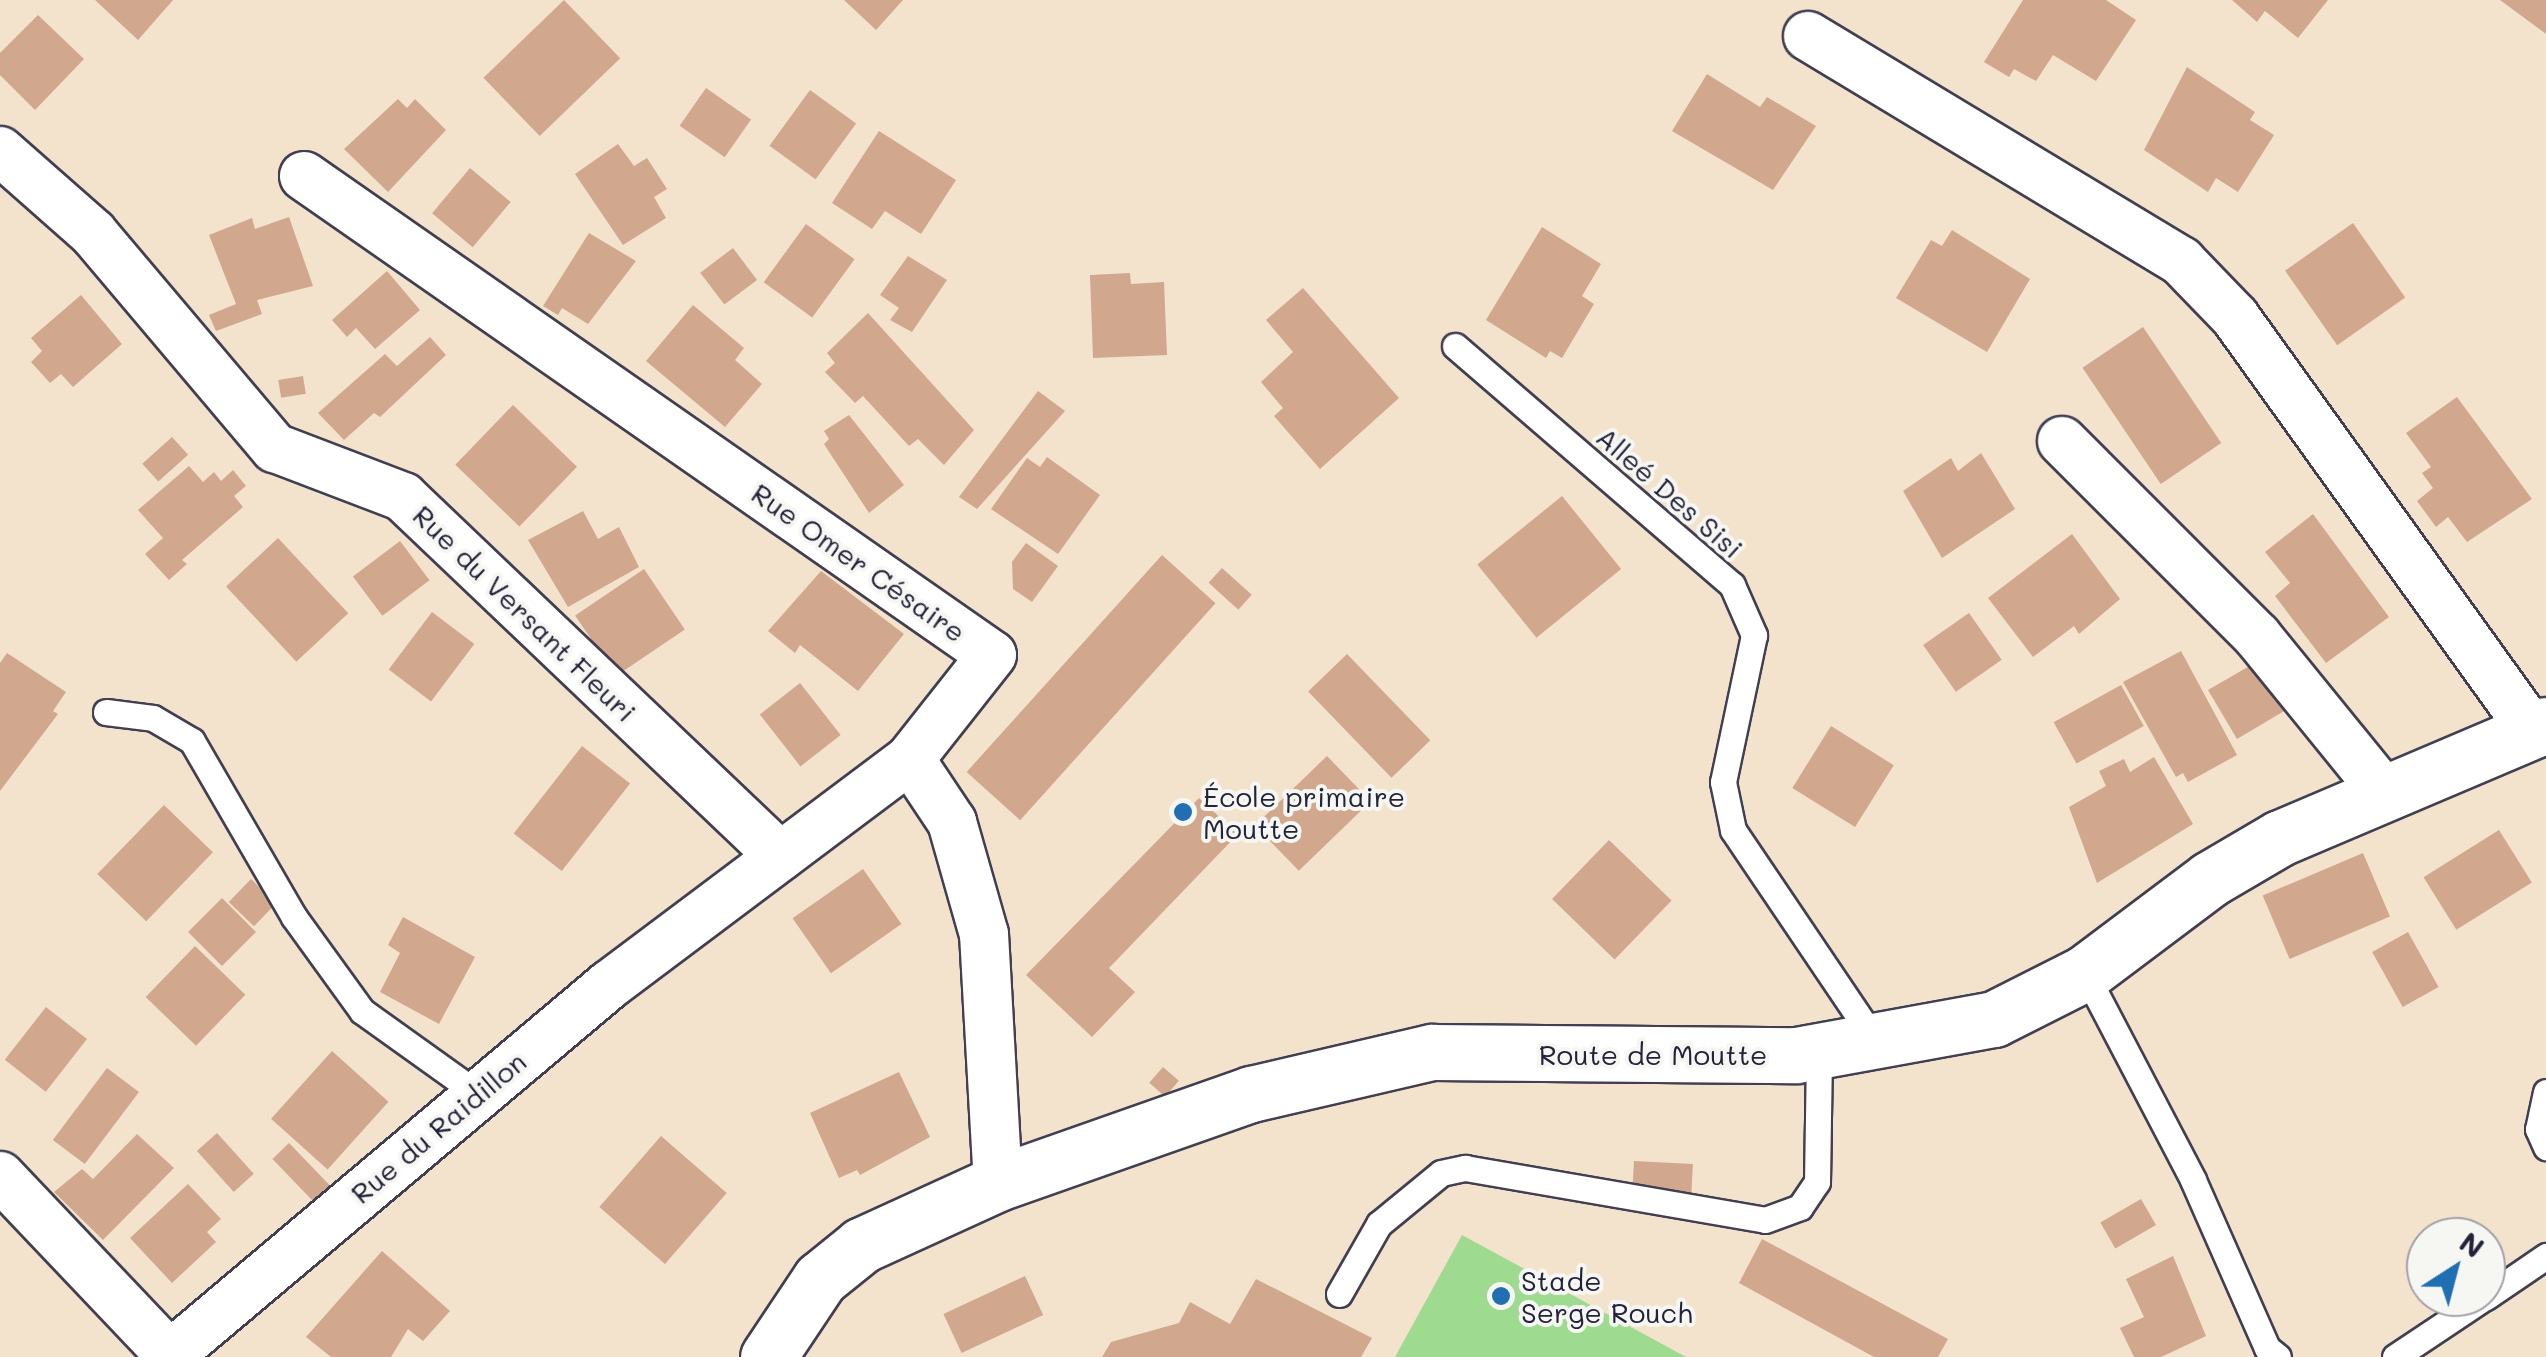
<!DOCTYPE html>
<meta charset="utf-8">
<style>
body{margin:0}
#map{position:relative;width:2546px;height:1357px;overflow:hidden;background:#f3e3cd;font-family:Mali,sans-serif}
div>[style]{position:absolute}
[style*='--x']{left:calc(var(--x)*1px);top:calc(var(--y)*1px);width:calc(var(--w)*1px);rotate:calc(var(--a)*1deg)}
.green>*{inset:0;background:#9edb90}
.building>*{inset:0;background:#d1a78e;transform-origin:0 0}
.roads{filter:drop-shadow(2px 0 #413f51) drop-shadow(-2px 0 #413f51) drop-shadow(0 2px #413f51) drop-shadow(0 -2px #413f51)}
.lane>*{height:25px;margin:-12.5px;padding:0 12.5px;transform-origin:12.5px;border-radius:12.5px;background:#fff}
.street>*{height:48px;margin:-24px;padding:0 24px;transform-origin:24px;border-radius:24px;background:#fff}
.secondary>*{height:55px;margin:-27.5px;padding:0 27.5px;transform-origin:27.5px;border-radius:27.5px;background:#fff}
.dots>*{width:28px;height:28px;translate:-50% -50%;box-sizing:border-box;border:5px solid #f6f6f2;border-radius:50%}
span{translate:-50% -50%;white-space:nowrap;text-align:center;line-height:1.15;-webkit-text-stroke:8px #f6f6f2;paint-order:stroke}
.street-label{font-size:28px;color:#22223b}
.poi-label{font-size:28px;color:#22223b}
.left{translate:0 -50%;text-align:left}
.north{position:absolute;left:2406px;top:1217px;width:100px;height:100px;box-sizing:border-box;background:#f6f6f2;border:2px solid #a1a1a9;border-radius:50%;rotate:36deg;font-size:28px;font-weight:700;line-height:40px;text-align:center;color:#22223b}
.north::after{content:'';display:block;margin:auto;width:35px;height:45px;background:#1f6fb2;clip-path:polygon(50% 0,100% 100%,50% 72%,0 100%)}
</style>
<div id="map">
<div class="green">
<div style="clip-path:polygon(1462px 1235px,1686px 1357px,1395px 1357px)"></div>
</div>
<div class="building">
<div style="clip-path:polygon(95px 0,173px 0,138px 40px)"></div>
<div style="left:564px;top:0;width:81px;height:112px;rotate:46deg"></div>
<div style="clip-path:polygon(844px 0,903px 0,876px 30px)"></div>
<div style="clip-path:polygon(2023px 0,2106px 0,2136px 20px,2096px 81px,2053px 55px,2036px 81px,2014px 69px,2009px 77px,1984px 62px)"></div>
<div style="clip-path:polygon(2232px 0,2328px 0,2298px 38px,2265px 11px,2257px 22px)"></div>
<div style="clip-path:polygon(2500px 0,2546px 0,2546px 34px)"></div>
<div style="clip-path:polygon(38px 15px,84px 59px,35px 110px,0 75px,0 53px)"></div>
<div style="clip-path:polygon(2187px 67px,2255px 112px,2250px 120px,2274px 135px,2238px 192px,2216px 178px,2208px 192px,2144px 150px)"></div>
<div style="clip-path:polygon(1707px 74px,1760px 107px,1767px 97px,1816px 126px,1773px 190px,1672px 131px)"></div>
<div style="left:706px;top:88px;width:55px;height:46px;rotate:35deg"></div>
<div style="left:810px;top:90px;width:57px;height:69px;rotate:36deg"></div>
<div style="clip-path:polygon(398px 99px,407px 108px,415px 99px,446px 130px,388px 192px,344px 149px)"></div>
<div style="clip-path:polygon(879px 131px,956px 180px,921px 234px,885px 211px,872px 229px,832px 203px)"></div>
<div style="clip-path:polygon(618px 144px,634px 166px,647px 158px,667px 189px,654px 197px,666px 218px,623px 245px,575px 174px)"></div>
<div style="left:470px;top:168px;width:53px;height:59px;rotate:40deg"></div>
<div style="clip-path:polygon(289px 217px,313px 286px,257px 300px,262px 314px,216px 331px,209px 315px,236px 304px,209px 235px,252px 218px,255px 229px)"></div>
<div style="left:2353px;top:223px;width:91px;height:83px;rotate:55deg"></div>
<div style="left:806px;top:224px;width:60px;height:72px;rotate:36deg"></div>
<div style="clip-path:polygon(1542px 227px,1601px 264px,1582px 296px,1594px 304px,1562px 358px,1550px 351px,1546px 358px,1486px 320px)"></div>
<div style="clip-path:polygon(1952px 230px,2030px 279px,1987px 352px,1896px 298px,1931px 240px,1942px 246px)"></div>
<div style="clip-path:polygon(589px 233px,636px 261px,588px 324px,562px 308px,558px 315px,543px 306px)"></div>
<div style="left:733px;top:248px;width:40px;height:41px;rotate:53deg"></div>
<div style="clip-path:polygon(908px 256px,947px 280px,912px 332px,890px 320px,899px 308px,880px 295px)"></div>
<div style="clip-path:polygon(387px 271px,420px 310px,375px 349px,356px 328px,347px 337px,332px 320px)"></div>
<div style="clip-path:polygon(1130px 273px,1131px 284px,1164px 282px,1167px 355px,1093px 358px,1090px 275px)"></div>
<div style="clip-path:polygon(1303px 288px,1399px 398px,1320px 469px,1274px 416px,1283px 408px,1261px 382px,1293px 352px,1266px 320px)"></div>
<div style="clip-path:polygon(81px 295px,122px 344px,73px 387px,61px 374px,50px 383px,31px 362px,42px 351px,31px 338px)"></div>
<div style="clip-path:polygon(693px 305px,744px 348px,735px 360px,762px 384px,725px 427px,646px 361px)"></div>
<div style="clip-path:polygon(868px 313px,974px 430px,944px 465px,918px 439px,909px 446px,863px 396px,855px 403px,825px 372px,835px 363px,827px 353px)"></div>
<div style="left:2143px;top:327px;width:140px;height:73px;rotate:56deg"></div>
<div style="clip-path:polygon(430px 337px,446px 355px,380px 417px,374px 413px,344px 440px,318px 413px,385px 354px,397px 366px)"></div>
<div style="left:303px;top:376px;width:18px;height:25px;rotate:81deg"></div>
<div style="clip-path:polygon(1038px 391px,1065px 411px,977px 509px,959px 497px)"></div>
<div style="clip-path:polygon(2457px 397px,2532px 499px,2467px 542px,2448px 517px,2436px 527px,2417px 501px,2433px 488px,2422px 473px,2431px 467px,2406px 433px)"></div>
<div style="left:513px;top:405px;width:89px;height:83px;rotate:44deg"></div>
<div style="clip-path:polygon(849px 415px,904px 485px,869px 513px,824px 444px,829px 439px,824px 431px)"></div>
<div style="left:172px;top:437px;width:24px;height:40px;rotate:48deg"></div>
<div style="clip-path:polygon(1981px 453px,2015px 509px,1942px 558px,1903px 491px,1951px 458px,1958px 471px)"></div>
<div style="clip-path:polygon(1047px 457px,1100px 495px,1058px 554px,991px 509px,1027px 458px,1040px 467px)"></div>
<div style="clip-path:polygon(189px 466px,203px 482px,214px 472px,221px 481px,233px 470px,246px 486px,234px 496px,243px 507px,182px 560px,187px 564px,169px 580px,145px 554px,163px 538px,138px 510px)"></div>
<div style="left:1562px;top:496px;width:94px;height:109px;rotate:51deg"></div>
<div style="clip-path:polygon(583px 511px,598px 539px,619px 527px,639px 567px,568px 607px,528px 540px)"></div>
<div style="clip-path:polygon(2313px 514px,2389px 617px,2326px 663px,2275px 596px,2290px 583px,2265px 552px)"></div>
<div style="clip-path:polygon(2072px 534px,2120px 599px,2079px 634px,2074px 626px,2033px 657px,1988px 598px)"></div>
<div style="left:278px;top:538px;width:103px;height:71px;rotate:47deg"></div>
<div style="left:400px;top:541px;width:49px;height:59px;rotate:53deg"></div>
<div style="clip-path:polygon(1026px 543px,1058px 566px,1032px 602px,1013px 589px,1012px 562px)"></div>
<div style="left:1162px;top:555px;width:72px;height:292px;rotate:42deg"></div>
<div style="left:1222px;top:568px;width:40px;height:20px;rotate:42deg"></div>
<div style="left:644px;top:569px;width:73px;height:83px;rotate:56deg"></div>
<div style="clip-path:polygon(821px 571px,904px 634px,858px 691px,800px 645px,795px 653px,768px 631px)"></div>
<div style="left:432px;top:612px;width:53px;height:72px;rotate:37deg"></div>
<div style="left:1969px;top:613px;width:57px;height:56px;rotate:55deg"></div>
<div style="clip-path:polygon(2181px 651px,2237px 755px,2188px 782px,2183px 773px,2176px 777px,2123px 682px)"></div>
<div style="clip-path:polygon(7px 653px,66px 692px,53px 711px,58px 714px,0 791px,0 663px)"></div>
<div style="left:1347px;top:654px;width:120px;height:54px;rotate:46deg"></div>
<div style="clip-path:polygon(2253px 664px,2291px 707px,2237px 739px,2208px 690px)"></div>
<div style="left:800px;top:683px;width:66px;height:51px;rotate:52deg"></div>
<div style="left:2121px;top:685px;width:47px;height:77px;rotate:61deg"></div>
<div style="left:1831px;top:726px;width:74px;height:73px;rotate:32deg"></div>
<div style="left:582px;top:746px;width:61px;height:111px;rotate:38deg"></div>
<div style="left:1327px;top:756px;width:63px;height:100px;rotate:46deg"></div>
<div style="clip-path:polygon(2154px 757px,2193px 824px,2097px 883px,2069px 807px,2106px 786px,2099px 771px,2124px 759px,2130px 772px)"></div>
<div style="clip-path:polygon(1199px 798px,1238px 834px,1109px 968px,1135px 992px,1092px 1037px,1026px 975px)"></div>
<div style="left:164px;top:805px;width:68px;height:96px;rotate:44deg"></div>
<div style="left:2499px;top:830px;width:62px;height:89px;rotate:58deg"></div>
<div style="left:1609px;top:840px;width:87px;height:82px;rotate:44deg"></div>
<div style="left:2363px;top:853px;width:69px;height:109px;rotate:67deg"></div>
<div style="left:863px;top:869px;width:67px;height:86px;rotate:55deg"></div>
<div style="left:251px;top:879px;width:35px;height:32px;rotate:44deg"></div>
<div style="left:222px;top:898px;width:48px;height:48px;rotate:45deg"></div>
<div style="clip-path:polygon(403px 917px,475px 957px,439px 1024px,380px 992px,400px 953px,388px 945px)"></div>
<div style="left:2408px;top:932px;width:63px;height:41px;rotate:61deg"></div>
<div style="left:195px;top:946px;width:70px;height:71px;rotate:44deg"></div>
<div style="left:46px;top:1007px;width:52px;height:67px;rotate:38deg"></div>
<div style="left:332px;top:1051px;width:76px;height:91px;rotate:42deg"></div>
<div style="left:1163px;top:1067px;width:21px;height:21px;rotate:41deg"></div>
<div style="left:107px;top:1068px;width:40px;height:90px;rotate:37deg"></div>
<div style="clip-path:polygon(899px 1072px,930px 1137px,860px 1175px,857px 1170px,839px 1178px,810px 1113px)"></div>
<div style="left:217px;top:1133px;width:55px;height:27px;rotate:48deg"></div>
<div style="clip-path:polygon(137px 1134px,174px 1168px,103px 1240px,54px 1192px,82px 1169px,93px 1179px)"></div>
<div style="left:661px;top:1136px;width:87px;height:94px;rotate:41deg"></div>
<div style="left:289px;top:1143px;width:60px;height:23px;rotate:46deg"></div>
<div style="left:1634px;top:1161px;width:59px;height:30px;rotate:3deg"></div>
<div style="clip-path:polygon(188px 1184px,221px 1219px,207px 1232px,216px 1242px,172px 1283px,130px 1238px)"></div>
<div style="left:2141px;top:1199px;width:30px;height:47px;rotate:60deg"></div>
<div style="clip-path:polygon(1762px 1239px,1948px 1339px,1938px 1357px,1874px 1357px,1739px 1283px)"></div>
<div style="clip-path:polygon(382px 1251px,450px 1311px,423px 1341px,408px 1329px,391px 1357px,331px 1357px,306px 1337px)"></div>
<div style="clip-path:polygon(2173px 1256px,2206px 1336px,2161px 1357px,2134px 1357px,2120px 1328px,2144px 1317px,2126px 1279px)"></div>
<div style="left:1025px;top:1276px;width:43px;height:90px;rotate:65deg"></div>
<div style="clip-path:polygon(1256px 1279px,1372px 1338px,1361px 1357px,1102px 1357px,1111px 1342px,1179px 1323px,1190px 1302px,1230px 1324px)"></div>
</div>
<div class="roads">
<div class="lane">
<div style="--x:1455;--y:346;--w:366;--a:40.8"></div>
<div style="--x:1732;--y:585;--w:55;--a:66.3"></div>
<div style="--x:1754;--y:635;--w:150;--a:101.9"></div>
<div style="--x:1723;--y:782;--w:49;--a:78.2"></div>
<div style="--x:1733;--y:830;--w:256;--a:56"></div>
<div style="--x:106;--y:712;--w:47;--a:7.3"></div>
<div style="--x:153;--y:718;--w:45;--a:30.5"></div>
<div style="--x:192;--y:741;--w:203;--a:59.9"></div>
<div style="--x:294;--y:917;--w:116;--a:54.1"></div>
<div style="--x:362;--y:1011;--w:143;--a:35.6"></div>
<div style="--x:2085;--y:973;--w:233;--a:62.4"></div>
<div style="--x:2193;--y:1180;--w:184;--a:66.2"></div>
<div style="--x:2267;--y:1348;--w:14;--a:39"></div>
<div style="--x:2546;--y:1092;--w:38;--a:102"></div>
<div style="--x:2538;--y:1129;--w:20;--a:66"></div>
<div style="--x:1339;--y:1294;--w:81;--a:-60.3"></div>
<div style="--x:1379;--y:1224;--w:80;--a:-39.4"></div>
<div style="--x:1441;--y:1173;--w:25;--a:-12"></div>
<div style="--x:1465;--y:1168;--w:304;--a:9.8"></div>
<div style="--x:1765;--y:1220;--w:37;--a:-20"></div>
<div style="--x:1800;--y:1207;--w:30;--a:-56"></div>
<div style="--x:1817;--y:1182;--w:130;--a:-89.1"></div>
<div style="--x:2486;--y:1297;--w:73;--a:-34.3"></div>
<div style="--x:2395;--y:1357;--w:108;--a:-33.7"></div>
</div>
<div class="street">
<div style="--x:1808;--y:36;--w:436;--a:31.1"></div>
<div style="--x:2181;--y:261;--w:78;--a:46"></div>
<div style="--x:2235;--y:317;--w:512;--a:54.29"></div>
<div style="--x:0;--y:151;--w:124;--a:41.4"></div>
<div style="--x:93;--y:233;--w:282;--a:49.8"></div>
<div style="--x:275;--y:448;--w:137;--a:20.9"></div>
<div style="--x:403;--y:497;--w:521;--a:43.6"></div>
<div style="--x:304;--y:176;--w:838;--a:34.85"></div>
<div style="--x:992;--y:655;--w:132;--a:128.3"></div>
<div style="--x:910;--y:759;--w:76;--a:56.3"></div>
<div style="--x:952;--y:822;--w:116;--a:74.1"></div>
<div style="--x:984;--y:934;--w:249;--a:86.8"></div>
<div style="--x:2062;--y:441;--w:276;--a:45"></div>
<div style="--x:2257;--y:636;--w:205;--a:50.9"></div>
<div style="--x:0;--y:1176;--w:247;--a:46.5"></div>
<div style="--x:170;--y:1355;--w:574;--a:-40.13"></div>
<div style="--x:609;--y:985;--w:376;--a:-36.9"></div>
</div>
<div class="secondary">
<div style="--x:768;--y:1357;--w:94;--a:-56.3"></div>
<div style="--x:820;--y:1279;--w:54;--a:-39"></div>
<div style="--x:862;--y:1245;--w:149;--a:-24.5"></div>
<div style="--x:998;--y:1183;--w:268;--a:-19.4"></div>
<div style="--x:1251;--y:1094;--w:186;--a:-13.1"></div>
<div style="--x:1432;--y:1052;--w:364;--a:0.5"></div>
<div style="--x:1796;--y:1055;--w:201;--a:-10.3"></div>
<div style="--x:1994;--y:1019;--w:102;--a:-26.8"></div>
<div style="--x:2085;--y:973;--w:156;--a:-36.9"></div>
<div style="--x:2210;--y:879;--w:81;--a:-30.4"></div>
<div style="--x:2280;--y:838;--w:289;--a:-23"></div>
</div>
</div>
<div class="dots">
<div style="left:1183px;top:812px;background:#1f6fb2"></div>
<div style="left:1501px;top:1296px;background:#1f6fb2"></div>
</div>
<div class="street-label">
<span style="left:1670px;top:492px;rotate:41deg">Alleé Des Sisi</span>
<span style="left:859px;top:562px;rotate:35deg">Rue Omer Césaire</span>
<span style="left:525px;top:613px;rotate:44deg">Rue du Versant Fleuri</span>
<span style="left:1653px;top:1054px">Route de Moutte</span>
<span style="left:438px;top:1127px;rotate:-40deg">Rue du Raidillon</span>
</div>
<div class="poi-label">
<span class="left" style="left:1203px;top:812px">École primaire<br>Moutte</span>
<span class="left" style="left:1521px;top:1296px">Stade<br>Serge Rouch</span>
</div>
<div class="north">N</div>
</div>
